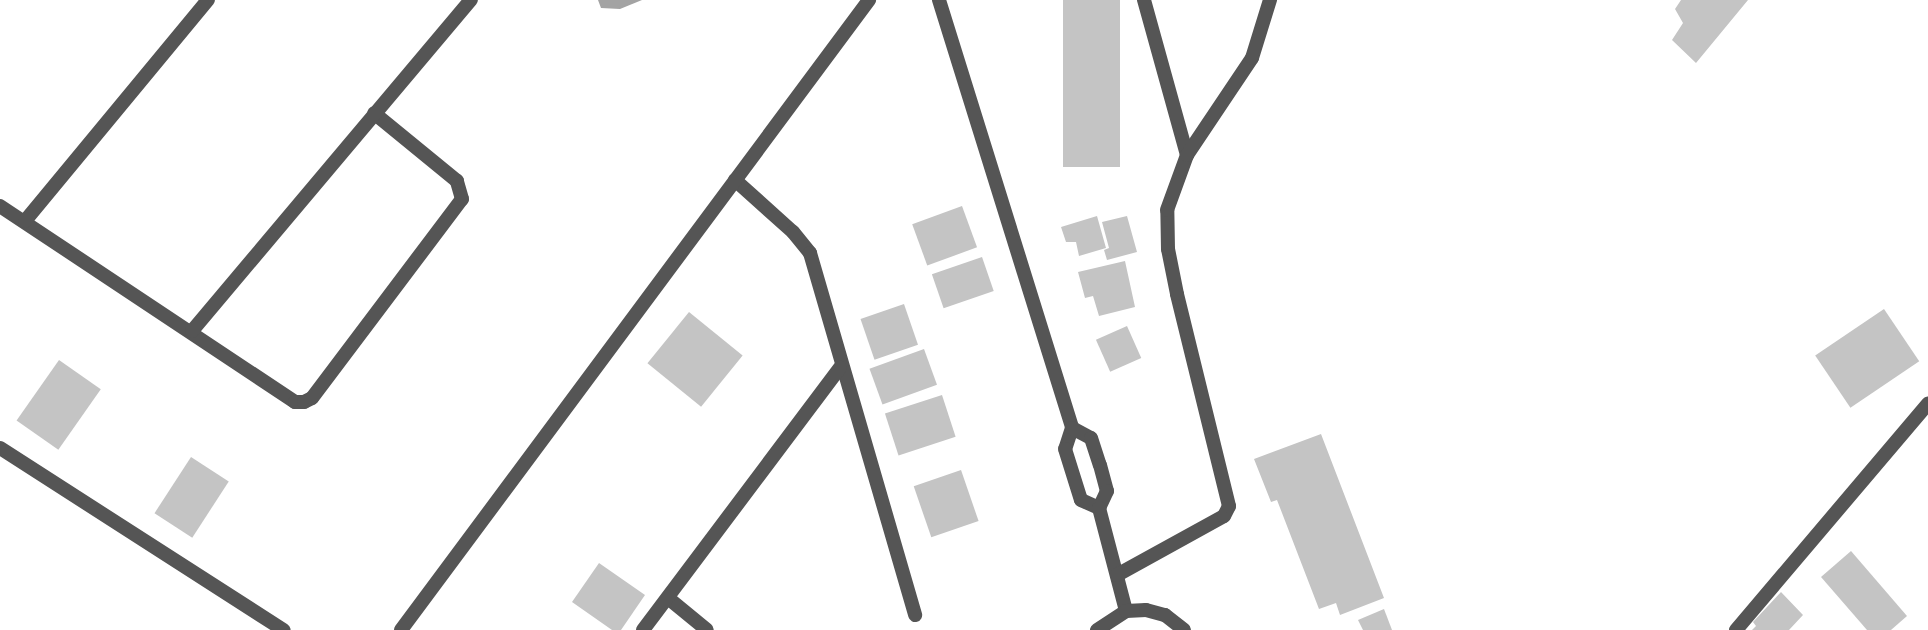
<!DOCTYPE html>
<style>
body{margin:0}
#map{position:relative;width:1928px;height:630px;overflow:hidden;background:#fff;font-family:Cabin,sans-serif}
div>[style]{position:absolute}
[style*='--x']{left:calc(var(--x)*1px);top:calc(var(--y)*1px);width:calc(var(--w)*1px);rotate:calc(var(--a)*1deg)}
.water>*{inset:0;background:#a3a3a3}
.building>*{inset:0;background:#c4c4c4;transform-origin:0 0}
.minor>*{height:14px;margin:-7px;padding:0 7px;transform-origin:7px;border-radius:7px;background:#555}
span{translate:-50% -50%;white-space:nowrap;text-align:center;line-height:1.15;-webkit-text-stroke:7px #fff;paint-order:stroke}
</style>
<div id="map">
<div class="water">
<div style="clip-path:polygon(598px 0,642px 0,620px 9px,601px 8px)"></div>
</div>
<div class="building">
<div style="left:1063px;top:0;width:57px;height:167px"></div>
<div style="clip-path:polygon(1681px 0,1748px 0,1696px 63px,1672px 40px,1683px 23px,1675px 9px)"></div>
<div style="left:962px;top:206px;width:44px;height:53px;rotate:70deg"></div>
<div style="clip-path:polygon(1097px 216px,1106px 248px,1079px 256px,1076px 242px,1066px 242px,1061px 227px)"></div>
<div style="clip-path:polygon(1127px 216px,1137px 252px,1107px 260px,1104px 250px,1109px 248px,1102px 222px)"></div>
<div style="left:982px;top:257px;width:36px;height:53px;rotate:71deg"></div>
<div style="clip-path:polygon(1125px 261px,1135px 307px,1099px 316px,1093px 296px,1085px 298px,1078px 272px)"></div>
<div style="left:904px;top:304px;width:43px;height:46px;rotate:71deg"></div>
<div style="left:1884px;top:309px;width:63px;height:83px;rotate:56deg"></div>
<div style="left:689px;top:312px;width:69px;height:66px;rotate:39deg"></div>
<div style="left:1127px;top:326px;width:35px;height:34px;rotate:66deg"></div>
<div style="left:924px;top:349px;width:38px;height:58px;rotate:70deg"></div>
<div style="left:59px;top:360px;width:51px;height:74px;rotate:35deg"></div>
<div style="left:942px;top:395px;width:44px;height:60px;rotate:72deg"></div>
<div style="clip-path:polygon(1321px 434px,1384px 598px,1340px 615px,1336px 603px,1319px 609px,1277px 500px,1271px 502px,1254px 459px)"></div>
<div style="left:191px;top:457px;width:45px;height:67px;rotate:33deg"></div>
<div style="left:961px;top:470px;width:54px;height:50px;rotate:71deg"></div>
<div style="clip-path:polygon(1851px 551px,1907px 616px,1891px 630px,1867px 630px,1821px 577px)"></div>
<div style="clip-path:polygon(599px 563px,645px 595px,621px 630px,612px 630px,572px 602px)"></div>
<div style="clip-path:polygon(1781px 592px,1803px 615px,1789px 630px,1752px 630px,1756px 626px,1753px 622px)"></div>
<div style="clip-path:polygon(1384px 609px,1392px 630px,1363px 630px,1358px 620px)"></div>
</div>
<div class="minor">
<div style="--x:939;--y:0;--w:448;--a:72.7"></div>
<div style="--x:1072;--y:428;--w:22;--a:108"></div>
<div style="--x:1065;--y:449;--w:53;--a:72.6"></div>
<div style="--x:1081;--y:500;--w:20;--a:24"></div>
<div style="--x:1144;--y:0;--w:161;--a:74.5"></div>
<div style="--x:735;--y:180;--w:78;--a:41.9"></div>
<div style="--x:793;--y:232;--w:27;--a:51"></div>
<div style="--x:810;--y:253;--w:377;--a:73.8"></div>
<div style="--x:0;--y:206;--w:354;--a:33.6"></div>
<div style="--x:295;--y:402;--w:9;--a:0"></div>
<div style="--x:304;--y:402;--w:9;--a:-27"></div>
<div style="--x:312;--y:398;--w:249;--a:-53"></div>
<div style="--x:462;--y:199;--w:19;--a:-106"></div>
<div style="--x:457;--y:181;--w:107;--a:-140.7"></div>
<div style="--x:25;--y:221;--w:287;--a:-50.4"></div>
<div style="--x:192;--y:331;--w:433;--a:-49.9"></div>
<div style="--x:1072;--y:428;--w:21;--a:28"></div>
<div style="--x:1091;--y:438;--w:28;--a:72"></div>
<div style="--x:1100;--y:465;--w:27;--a:75"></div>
<div style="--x:1107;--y:491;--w:19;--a:115"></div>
<div style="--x:1099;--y:508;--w:106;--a:75.3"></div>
<div style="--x:0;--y:448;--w:337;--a:32.7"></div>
<div style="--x:1117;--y:575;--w:122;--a:-28.9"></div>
<div style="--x:1224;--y:516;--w:11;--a:-63"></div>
<div style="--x:1229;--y:506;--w:218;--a:-103.8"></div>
<div style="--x:1177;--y:294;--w:46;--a:-101.3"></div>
<div style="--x:1168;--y:249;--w:39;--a:-91"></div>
<div style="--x:1167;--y:210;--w:59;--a:-70"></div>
<div style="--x:1187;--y:155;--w:117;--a:-56.2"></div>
<div style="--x:1252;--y:58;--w:61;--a:-72.8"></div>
<div style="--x:668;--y:598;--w:50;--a:39.4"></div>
<div style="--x:401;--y:630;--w:785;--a:-53.39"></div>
<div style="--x:643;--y:630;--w:328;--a:-53.1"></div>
<div style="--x:1097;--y:630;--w:35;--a:-33"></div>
<div style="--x:1126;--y:611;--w:20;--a:-3"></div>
<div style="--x:1146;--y:610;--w:20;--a:15"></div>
<div style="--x:1165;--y:615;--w:24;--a:38"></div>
<div style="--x:1736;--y:630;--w:297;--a:-49.7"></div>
</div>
</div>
